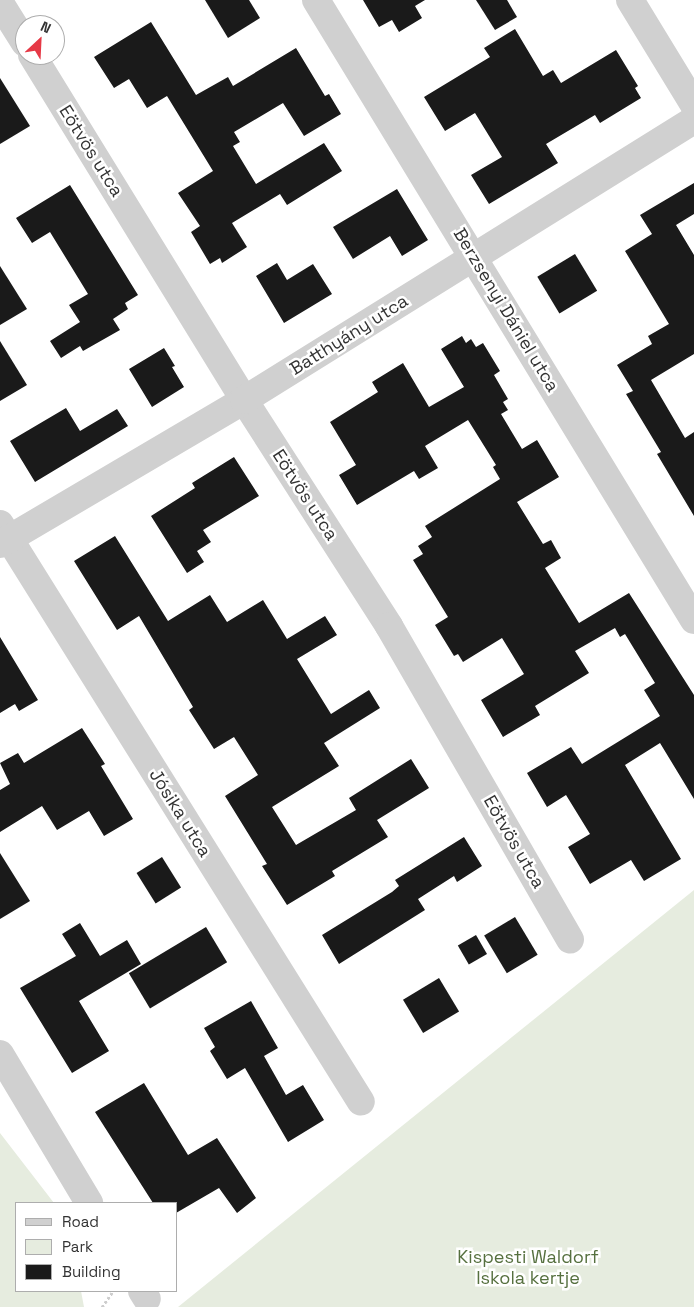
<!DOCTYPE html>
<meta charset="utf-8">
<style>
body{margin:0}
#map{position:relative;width:694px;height:1307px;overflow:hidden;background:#fff;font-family:"Space Grotesk",sans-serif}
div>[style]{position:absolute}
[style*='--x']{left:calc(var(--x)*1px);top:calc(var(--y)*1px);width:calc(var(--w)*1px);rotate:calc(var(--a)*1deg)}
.green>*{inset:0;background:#e6ecdf}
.building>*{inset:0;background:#1a1a1a;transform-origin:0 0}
.path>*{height:3px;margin-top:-1.5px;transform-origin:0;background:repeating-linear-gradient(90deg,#cdcdcd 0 2.5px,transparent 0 5px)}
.minor>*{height:28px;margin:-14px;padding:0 14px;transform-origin:14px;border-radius:14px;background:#d0d0d0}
span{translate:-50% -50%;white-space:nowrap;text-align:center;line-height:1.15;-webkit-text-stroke:5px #fff;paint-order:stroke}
.street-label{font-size:18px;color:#333}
.park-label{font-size:18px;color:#56703f}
.legend{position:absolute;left:15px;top:1202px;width:162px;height:90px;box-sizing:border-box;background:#fff;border:1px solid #adadad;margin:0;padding:6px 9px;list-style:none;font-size:15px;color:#333}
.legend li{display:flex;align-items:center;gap:10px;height:25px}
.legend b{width:25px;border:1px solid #adadad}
.north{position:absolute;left:15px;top:15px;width:50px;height:50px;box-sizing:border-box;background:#fff;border:1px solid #adadad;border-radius:50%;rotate:25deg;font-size:14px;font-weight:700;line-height:20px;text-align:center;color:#333}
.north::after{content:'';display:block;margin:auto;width:18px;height:22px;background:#e63946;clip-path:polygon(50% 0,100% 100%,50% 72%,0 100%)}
</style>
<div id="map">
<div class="green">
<div style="clip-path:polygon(694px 890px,694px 1307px,178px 1307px)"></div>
<div style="clip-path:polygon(0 1133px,54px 1203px,16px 1203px,16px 1291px,81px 1291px,84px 1307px,0 1307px)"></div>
</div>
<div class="building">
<div style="clip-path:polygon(205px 0,249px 0,260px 18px,228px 38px)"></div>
<div style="clip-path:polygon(363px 0,425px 0,415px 6px,422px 18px,399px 32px,392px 20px,379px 27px)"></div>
<div style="clip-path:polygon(476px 0,507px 0,517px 17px,495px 30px)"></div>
<div style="clip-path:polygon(151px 22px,196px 95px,228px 77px,233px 86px,296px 48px,325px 96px,329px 94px,341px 114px,304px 136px,283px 103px,234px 132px,240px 142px,233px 146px,256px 184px,324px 143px,342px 171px,287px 205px,280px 194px,232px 223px,247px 247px,222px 263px,220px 258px,210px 264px,191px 232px,200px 226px,178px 193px,213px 171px,167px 96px,147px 108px,129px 79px,114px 88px,94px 57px)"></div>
<div style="clip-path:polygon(515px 29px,543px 76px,553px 70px,561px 83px,616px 50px,638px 86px,635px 88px,641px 98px,600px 123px,595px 115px,546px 144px,558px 163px,489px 204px,471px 175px,502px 157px,475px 113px,445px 131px,424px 97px,490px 57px,484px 48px)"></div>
<div style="clip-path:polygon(0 78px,30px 126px,0 144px)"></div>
<div style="clip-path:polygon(694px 183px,694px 214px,676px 225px,694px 255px,694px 354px,651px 380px,685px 438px,694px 432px,694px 516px,657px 454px,661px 452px,626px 394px,633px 391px,617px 365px,652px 344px,648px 336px,669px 324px,625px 251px,652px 234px,640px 215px)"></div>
<div style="clip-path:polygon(70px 185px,138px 295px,125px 303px,128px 309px,113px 319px,120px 330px,83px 351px,80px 346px,61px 358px,50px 341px,80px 322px,69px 305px,88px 294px,50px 232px,32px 243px,16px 218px)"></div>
<div style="clip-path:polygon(397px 189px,428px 240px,402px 256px,390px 236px,353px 259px,333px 227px)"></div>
<div style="left:575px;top:254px;width:43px;height:44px;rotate:59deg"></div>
<div style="clip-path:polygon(277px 263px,287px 280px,313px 264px,332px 294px,284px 323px,256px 276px)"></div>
<div style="clip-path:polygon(0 266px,27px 309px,0 325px)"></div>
<div style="clip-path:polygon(462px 336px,466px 343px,471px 339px,476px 347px,483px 343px,500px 371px,494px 375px,508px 399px,503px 402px,508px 410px,501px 414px,522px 449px,537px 440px,559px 477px,517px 502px,543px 544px,551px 540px,561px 558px,545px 568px,579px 623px,629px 593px,694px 695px,694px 799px,660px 743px,625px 765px,681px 859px,644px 881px,631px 860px,590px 884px,568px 847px,590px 834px,566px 795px,547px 807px,527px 773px,571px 747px,582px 764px,660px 716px,644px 690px,655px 683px,625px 634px,620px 637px,615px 628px,575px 651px,589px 673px,535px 706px,540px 715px,503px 737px,481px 700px,524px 674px,502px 638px,463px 662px,458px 654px,454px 656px,435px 625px,448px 617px,413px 560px,423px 554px,418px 546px,432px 537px,425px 526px,500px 479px,493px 467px,496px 465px,468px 420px,425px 446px,438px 468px,419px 479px,414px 471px,357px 505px,339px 475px,356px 465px,330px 422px,378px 392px,372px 382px,403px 363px,429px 407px,464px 387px,441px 349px)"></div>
<div style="clip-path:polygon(0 341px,27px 385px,0 401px)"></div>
<div style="clip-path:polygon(164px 348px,175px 366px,172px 367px,184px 387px,152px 407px,129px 369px)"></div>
<div style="clip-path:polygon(66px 408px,80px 431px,117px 409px,128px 426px,35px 482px,10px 441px)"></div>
<div style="clip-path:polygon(234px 457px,259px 496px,203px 530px,211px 542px,197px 551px,204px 562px,187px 573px,151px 516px,195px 488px,192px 483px)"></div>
<div style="clip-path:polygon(115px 536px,168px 621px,210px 595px,227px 622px,263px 600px,287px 639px,325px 616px,337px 635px,297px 659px,331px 714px,369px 690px,380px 708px,324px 743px,339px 766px,272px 807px,296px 845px,356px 810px,349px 798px,411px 759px,429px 788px,377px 820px,388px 837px,332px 871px,335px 876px,287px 905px,262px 866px,267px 864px,225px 796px,258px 775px,234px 737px,214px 749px,189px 710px,193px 707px,139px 616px,117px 630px,74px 561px)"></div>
<div style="clip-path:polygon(0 637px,38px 700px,19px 711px,15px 704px,0 713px)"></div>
<div style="clip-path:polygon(82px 728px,105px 764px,101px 766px,133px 819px,104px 836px,89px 811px,57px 830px,42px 806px,0 832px,0 790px,10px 784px,0 763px,18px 753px,24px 763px)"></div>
<div style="clip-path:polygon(464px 837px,482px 866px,457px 882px,454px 876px,418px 899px,425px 910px,339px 964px,322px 935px,392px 892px,399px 886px,395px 880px)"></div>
<div style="clip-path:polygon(0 853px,30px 901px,0 919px)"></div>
<div style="left:162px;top:857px;width:36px;height:30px;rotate:58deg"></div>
<div style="left:515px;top:917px;width:44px;height:36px;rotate:59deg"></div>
<div style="clip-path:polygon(80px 923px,100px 956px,127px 940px,141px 964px,79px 1001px,109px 1051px,72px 1073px,20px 988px,76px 956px,62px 934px)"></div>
<div style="left:206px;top:927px;width:41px;height:90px;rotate:59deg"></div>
<div style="left:476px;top:935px;width:22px;height:21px;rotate:60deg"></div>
<div style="left:439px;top:978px;width:39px;height:42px;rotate:59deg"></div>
<div style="clip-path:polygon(251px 1001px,278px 1048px,264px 1056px,286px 1095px,303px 1085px,324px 1120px,288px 1142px,245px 1068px,227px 1079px,210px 1051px,215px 1047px,204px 1028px)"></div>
<div style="clip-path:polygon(144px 1083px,188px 1155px,217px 1138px,256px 1198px,237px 1213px,219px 1188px,176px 1213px,176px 1203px,153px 1203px,95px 1112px)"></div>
</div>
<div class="path">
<div style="--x:102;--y:1307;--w:19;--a:-55"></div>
</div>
<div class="minor">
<div style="--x:316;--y:0;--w:726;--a:58.63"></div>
<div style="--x:630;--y:0;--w:123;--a:58.6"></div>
<div style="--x:0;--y:3;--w:47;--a:58"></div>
<div style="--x:32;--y:55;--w:405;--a:58.4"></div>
<div style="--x:244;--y:400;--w:269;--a:57.3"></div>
<div style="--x:389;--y:626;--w:362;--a:60"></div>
<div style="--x:0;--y:524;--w:681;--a:58.01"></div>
<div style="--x:0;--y:544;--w:283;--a:-30.5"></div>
<div style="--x:244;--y:400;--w:530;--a:-31.89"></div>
<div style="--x:0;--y:1054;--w:174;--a:59.1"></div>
<div style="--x:142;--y:1291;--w:9;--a:58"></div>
</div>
<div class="street-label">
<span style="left:91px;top:151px;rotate:58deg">Eötvös utca</span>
<span style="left:506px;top:310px;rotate:59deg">Berzsenyi Dániel utca</span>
<span style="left:349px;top:335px;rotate:-32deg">Batthyány utca</span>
<span style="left:305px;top:495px;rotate:57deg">Eötvös utca</span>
<span style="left:180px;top:813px;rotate:58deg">Jósika utca</span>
<span style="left:514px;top:842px;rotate:60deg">Eötvös utca</span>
</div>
<div class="park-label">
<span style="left:528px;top:1268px">Kispesti Waldorf<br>Iskola kertje</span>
</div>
<ul class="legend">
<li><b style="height:6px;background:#d0d0d0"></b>Road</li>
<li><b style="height:14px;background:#e6ecdf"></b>Park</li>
<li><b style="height:14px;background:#1a1a1a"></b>Building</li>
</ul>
<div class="north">N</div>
</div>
